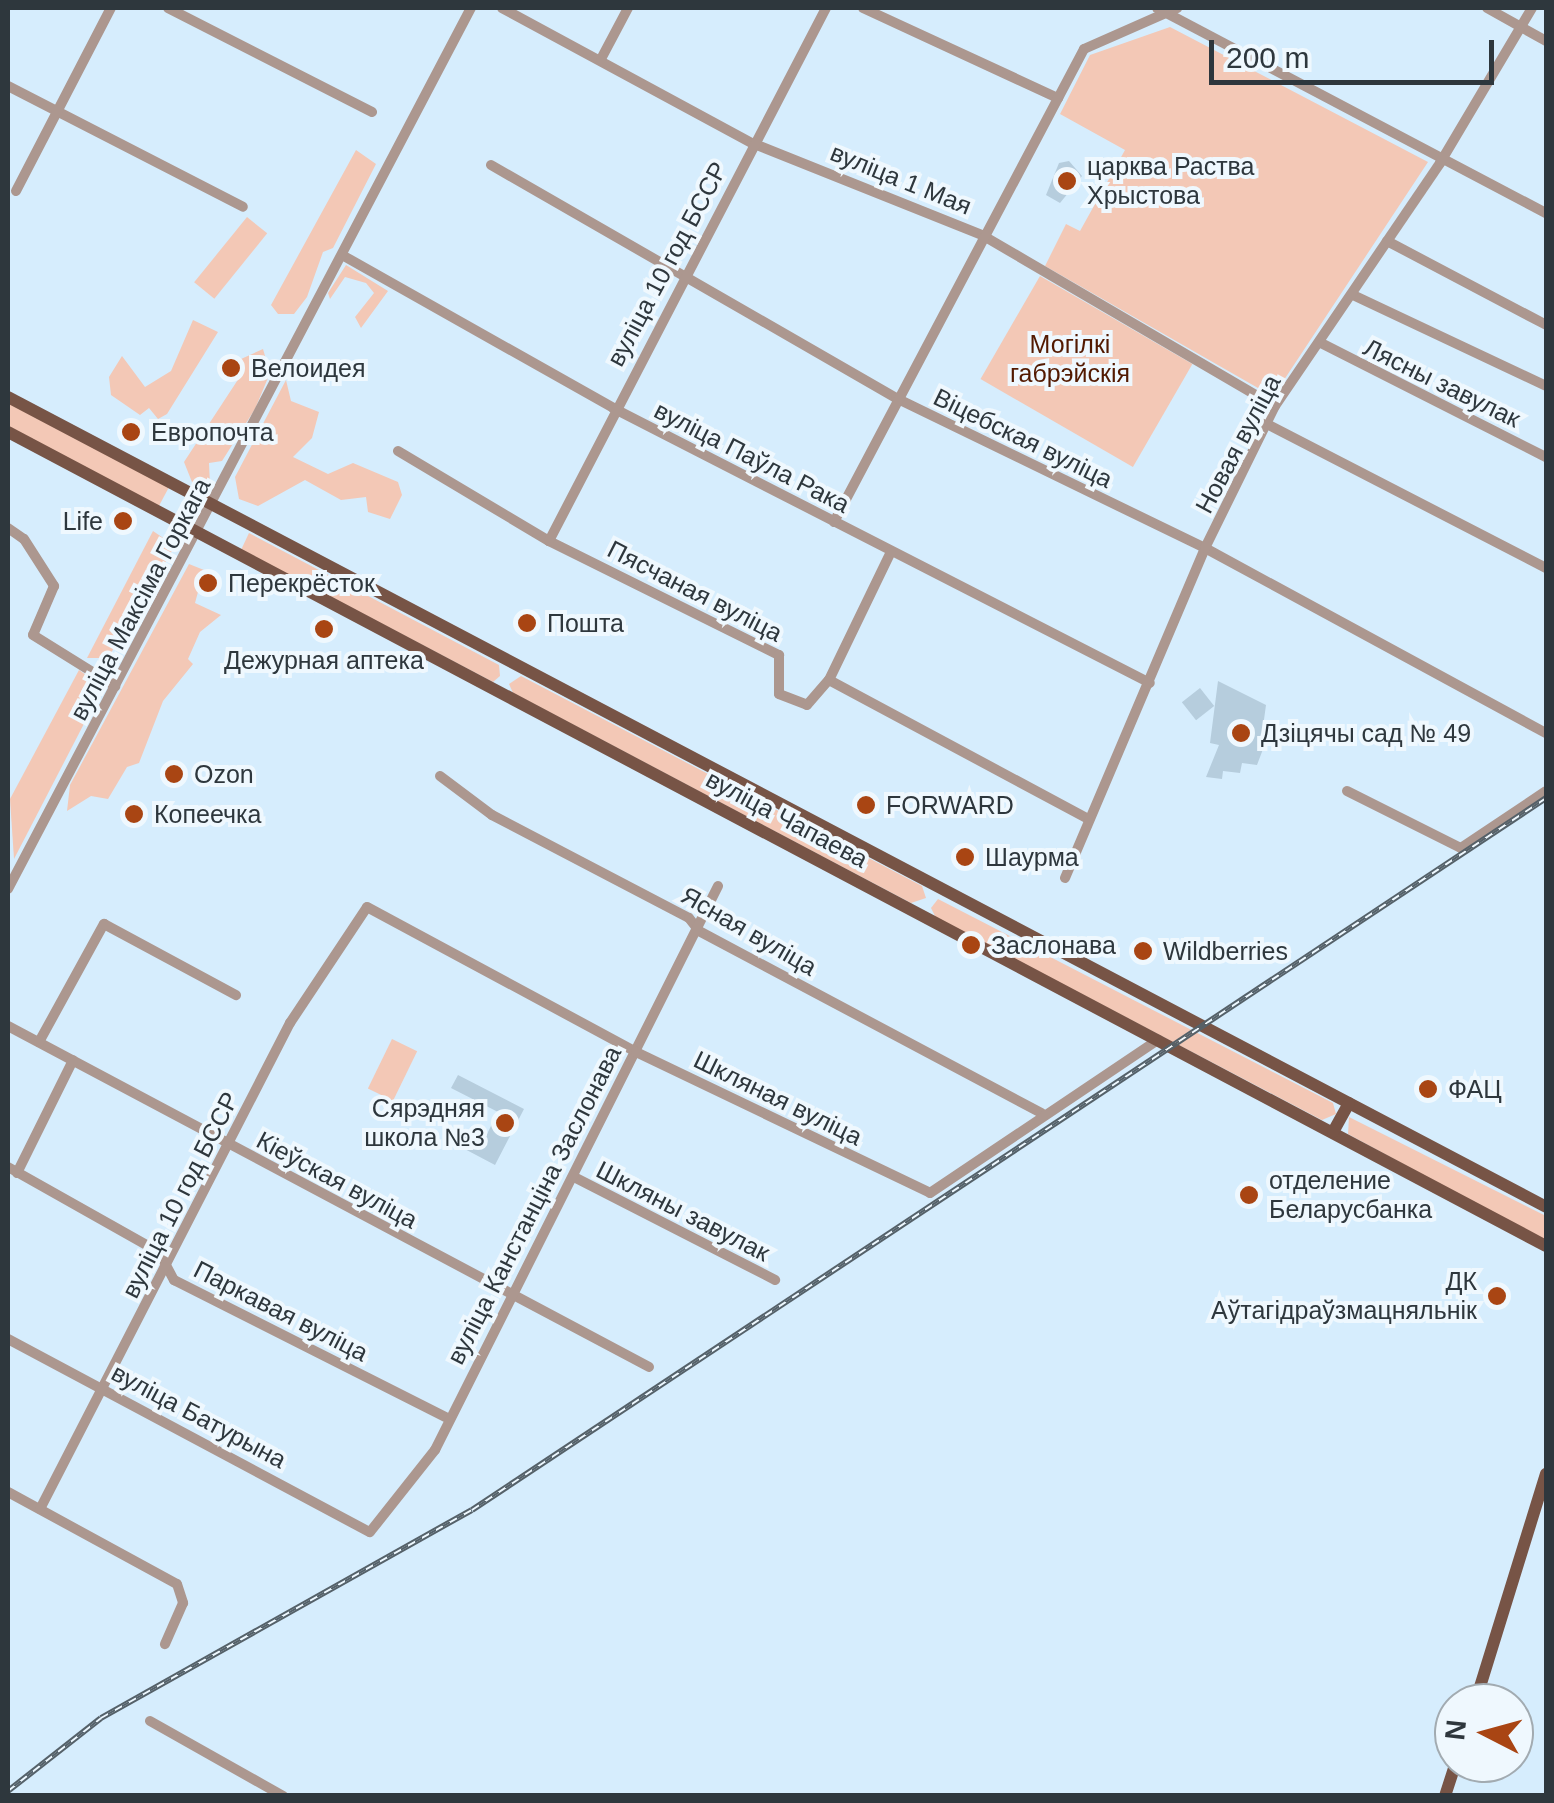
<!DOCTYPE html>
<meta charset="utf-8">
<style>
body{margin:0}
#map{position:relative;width:1554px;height:1803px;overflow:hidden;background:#d6edfd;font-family:Arial,sans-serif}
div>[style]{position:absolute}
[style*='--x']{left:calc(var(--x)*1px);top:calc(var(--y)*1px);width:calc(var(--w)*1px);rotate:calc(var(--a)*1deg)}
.green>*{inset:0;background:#f3c8b6;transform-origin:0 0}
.building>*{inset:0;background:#b6cddd;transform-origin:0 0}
.minor>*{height:10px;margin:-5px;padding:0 5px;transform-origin:5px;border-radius:5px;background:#ac978f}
.major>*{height:12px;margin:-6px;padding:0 6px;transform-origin:6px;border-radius:6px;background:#775446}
.rail>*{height:6px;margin-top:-3px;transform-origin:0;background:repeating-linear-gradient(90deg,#eff8fe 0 8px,#556169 0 16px);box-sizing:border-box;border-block:2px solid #556169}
.dots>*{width:28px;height:28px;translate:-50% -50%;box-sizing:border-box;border:5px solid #eff8fe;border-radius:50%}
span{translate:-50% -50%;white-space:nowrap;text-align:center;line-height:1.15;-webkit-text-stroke:8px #eff8fe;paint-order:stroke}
.poi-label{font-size:25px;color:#2e373d}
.left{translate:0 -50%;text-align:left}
.right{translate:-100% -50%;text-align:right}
.street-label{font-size:25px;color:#2e373d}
.park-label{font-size:25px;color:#521900}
.frame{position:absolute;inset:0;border:10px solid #2e373d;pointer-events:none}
.north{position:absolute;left:1434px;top:1683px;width:100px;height:100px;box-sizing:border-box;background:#eff8fe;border:2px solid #a2abb1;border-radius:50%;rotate:276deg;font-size:28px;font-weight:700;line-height:40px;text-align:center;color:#2e373d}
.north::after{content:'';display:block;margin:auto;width:35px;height:45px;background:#a94513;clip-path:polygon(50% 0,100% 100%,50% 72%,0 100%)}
.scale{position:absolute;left:1209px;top:40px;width:285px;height:45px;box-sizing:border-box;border:5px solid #2e373d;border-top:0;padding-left:12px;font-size:30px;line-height:35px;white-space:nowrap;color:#2e373d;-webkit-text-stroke:8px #eff8fe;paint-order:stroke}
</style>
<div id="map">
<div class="green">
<div style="clip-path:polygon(1170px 27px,1428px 162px,1278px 389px,1258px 388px,1045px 266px,1066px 224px,1080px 231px,1125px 150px,1060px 114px,1090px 55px)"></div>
<div style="clip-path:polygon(356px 150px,376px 164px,333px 248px,323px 252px,307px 297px,294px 314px,278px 314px,271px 305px)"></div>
<div style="left:247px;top:217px;width:26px;height:84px;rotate:39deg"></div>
<div style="clip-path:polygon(346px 265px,388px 291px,361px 328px,355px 317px,374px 293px,366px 283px,345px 277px,330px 299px,328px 293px)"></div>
<div style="left:1040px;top:276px;width:176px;height:119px;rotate:30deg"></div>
<div style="clip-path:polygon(193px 320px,218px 332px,167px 414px,158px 419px,149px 408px,140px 415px,111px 395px,109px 377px,122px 356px,145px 387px,171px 371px)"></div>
<div style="clip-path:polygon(263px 349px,270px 373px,255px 409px,222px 461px,209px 463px,210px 485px,194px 487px,184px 462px,241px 375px,241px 359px)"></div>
<div style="clip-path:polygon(286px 380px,291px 401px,319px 412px,312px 438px,293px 457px,328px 474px,353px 463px,398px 482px,402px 495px,390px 519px,368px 512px,366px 497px,341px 500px,305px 480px,258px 506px,239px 499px,235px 477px)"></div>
<div style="left:8px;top:400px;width:183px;height:23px;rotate:28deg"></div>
<div style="clip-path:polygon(153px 531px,175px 546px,108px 658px,87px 658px)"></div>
<div style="clip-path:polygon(249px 533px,499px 665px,500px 676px,493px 682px,241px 550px)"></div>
<div style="clip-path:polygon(189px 564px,204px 570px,195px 603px,221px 615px,200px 632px,188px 659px,193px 664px,163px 701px,139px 763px,127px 767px,108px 799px,91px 796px,67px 811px,70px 785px)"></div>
<div style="clip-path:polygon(79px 670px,103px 687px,14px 859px,10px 799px)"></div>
<div style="clip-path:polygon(521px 676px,922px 886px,926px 898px,911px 903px,513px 693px,509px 684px)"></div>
<div style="clip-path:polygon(938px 899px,1333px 1103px,1336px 1114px,1322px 1120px,936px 918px,931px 908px)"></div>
<div style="left:392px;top:1039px;width:28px;height:55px;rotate:26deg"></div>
<div style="clip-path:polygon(1349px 1117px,1546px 1216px,1546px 1242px,1348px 1134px)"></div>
</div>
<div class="building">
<div style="clip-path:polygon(1069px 161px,1082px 176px,1060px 203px,1046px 195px,1059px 163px)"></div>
<div style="clip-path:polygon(1218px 681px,1266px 705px,1263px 727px,1271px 728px,1257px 765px,1242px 763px,1240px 773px,1223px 771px,1222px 779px,1206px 777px,1219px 745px,1210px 743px)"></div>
<div style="left:1200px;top:688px;width:23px;height:23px;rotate:52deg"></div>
<div style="clip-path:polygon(458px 1075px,524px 1109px,495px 1165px,459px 1146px,466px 1133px,483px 1142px,498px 1112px,451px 1088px)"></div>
</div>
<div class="minor">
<div style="--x:168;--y:8;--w:229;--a:27"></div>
<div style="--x:502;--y:8;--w:284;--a:28.4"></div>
<div style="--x:752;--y:143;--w:248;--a:21.8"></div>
<div style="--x:982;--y:235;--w:339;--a:30.3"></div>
<div style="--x:863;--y:8;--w:215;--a:24.8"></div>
<div style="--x:1157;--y:8;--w:440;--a:27.8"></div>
<div style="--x:1487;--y:8;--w:68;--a:29.2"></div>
<div style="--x:601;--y:59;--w:58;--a:-62.1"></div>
<div style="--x:8;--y:86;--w:264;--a:27.2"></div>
<div style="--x:491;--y:165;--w:467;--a:29.9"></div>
<div style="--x:896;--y:398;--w:343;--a:25.9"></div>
<div style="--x:1205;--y:548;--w:388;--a:28.5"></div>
<div style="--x:16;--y:191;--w:206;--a:-62.6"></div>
<div style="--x:1387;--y:241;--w:180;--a:27.8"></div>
<div style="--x:342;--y:255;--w:311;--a:29.4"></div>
<div style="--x:613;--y:408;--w:603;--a:27.12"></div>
<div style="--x:1353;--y:295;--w:213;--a:25.2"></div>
<div style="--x:1321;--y:343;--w:252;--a:26.9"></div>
<div style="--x:1267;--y:424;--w:314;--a:27.3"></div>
<div style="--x:398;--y:451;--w:176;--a:30.8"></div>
<div style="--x:549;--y:541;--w:257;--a:26.4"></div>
<div style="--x:779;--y:655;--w:39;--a:90"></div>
<div style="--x:779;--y:694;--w:30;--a:21"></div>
<div style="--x:807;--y:705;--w:33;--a:-49"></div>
<div style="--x:829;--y:680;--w:294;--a:28.2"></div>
<div style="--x:834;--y:522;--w:535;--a:-62.14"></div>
<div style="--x:1084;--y:49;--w:102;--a:-23.8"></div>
<div style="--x:8;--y:528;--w:19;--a:35"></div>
<div style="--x:24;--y:539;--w:56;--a:57.4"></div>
<div style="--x:54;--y:586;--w:53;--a:113.2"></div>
<div style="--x:33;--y:635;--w:97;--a:31.9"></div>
<div style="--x:549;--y:541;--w:601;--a:-62.54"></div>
<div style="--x:829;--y:680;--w:142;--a:-64.2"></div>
<div style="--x:440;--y:776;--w:65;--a:36.9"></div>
<div style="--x:492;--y:815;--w:222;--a:27.6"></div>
<div style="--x:689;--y:918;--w:16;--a:52"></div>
<div style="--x:699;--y:931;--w:388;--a:28"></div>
<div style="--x:1347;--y:791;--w:127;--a:26.6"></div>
<div style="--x:1461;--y:848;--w:102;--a:-33.8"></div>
<div style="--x:1065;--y:878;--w:358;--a:-67"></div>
<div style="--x:1205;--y:548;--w:158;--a:-63.8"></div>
<div style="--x:1275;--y:406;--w:294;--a:-55.8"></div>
<div style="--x:1440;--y:163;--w:180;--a:-59.3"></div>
<div style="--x:8;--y:889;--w:995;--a:-62.28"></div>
<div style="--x:8;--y:1026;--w:726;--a:28.01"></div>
<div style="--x:39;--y:1042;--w:135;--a:-61.2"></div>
<div style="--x:104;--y:924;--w:150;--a:28.3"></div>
<div style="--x:8;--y:1167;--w:173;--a:29.4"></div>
<div style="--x:159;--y:1252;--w:32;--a:62"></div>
<div style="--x:174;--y:1280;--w:304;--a:26.8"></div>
<div style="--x:17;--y:1173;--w:126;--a:-63.6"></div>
<div style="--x:574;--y:1177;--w:226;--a:27.1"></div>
<div style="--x:8;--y:1339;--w:410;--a:28.1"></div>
<div style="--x:370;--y:1532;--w:105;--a:-51.6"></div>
<div style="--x:435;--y:1450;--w:631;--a:-63.35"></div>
<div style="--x:8;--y:1492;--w:192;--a:28.6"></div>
<div style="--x:177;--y:1584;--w:20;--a:72"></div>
<div style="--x:183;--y:1603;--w:45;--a:113.7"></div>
<div style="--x:40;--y:1509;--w:547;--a:-62.78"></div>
<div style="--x:290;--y:1023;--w:139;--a:-56.4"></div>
<div style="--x:367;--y:907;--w:306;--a:28.3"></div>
<div style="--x:636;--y:1052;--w:326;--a:25.6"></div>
<div style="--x:930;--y:1193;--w:275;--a:-33.9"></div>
<div style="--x:150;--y:1721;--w:153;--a:29.4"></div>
</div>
<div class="major">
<div style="--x:8;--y:397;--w:1738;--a:27.77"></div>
<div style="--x:8;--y:432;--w:1740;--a:27.89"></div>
<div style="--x:1333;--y:1132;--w:33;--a:-61"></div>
<div style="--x:1475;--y:1703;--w:240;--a:-72.8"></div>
<div style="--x:1445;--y:1796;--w:35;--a:-72"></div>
</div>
<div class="rail">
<div style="--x:8;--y:1791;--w:118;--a:-38.1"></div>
<div style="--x:101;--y:1718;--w:425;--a:-29.3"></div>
<div style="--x:472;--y:1510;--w:1289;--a:-33.54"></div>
</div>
<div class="dots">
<div style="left:1067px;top:181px;background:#a94513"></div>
<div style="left:231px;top:368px;background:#a94513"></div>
<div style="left:131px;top:432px;background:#a94513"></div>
<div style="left:123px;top:521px;background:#a94513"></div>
<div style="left:208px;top:583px;background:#a94513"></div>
<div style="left:527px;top:623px;background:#a94513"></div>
<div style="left:324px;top:629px;background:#a94513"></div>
<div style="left:1241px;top:733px;background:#a94513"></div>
<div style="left:174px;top:774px;background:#a94513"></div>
<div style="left:866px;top:805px;background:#a94513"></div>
<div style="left:134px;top:814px;background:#a94513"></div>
<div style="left:965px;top:857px;background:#a94513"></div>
<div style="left:971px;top:945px;background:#a94513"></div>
<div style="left:1143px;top:951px;background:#a94513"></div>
<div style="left:1428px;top:1089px;background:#a94513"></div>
<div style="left:505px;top:1123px;background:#a94513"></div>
<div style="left:1249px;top:1195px;background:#a94513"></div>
<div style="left:1497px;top:1296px;background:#a94513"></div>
</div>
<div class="poi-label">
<span class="left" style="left:1087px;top:181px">царква Раства<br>Хрыстова</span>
<span class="left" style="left:251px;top:368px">Велоидея</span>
<span class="left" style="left:151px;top:432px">Европочта</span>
<span class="right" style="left:103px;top:521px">Life</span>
<span class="left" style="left:228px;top:583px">Перекрёсток</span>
<span class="left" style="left:547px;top:623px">Пошта</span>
<span style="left:324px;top:660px">Дежурная аптека</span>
<span class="left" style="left:1261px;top:733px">Дзіцячы сад № 49</span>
<span class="left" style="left:194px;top:774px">Ozon</span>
<span class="left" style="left:886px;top:805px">FORWARD</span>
<span class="left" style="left:154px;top:814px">Копеечка</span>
<span class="left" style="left:985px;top:857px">Шаурма</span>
<span class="left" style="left:991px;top:945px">Заслонава</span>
<span class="left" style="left:1163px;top:951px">Wildberries</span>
<span class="left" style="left:1448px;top:1089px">ФАЦ</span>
<span class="right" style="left:485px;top:1123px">Сярэдняя<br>школа №3</span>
<span class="left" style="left:1269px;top:1195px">отделение<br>Беларусбанка</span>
<span class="right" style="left:1477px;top:1296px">ДК<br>Аўтагідраўзмацняльнік</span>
</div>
<div class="street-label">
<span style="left:901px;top:179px;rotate:22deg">вуліца 1 Мая</span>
<span style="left:667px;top:264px;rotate:-62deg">вуліца 10 год БССР</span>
<span style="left:1442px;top:383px;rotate:26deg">Лясны завулак</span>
<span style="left:1023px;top:438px;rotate:26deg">Віцебская вуліца</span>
<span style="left:1238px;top:444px;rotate:-62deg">Новая вуліца</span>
<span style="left:752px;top:457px;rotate:27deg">вуліца Паўла Рака</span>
<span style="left:695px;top:591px;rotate:27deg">Пясчаная вуліца</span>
<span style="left:140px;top:599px;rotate:-62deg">вуліца Максіма Горкага</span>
<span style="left:787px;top:819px;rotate:28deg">вуліца Чапаева</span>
<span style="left:749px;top:931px;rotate:30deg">Ясная вуліца</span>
<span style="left:778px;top:1098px;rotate:26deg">Шкляная вуліца</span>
<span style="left:337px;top:1180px;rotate:28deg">Кіеўская вуліца</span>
<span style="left:180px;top:1195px;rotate:-63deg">вуліца 10 год БССР</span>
<span style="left:534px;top:1205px;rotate:-63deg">вуліца Канстанціна Заслонава</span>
<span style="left:683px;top:1211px;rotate:27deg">Шкляны завулак</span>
<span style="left:281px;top:1311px;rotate:27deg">Паркавая вуліца</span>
<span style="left:199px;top:1416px;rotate:28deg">вуліца Батурына</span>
</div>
<div class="park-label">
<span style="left:1070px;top:359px">Могілкі<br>габрэйскія</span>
</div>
<div class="frame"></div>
<div class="north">N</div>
<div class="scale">200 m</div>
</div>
